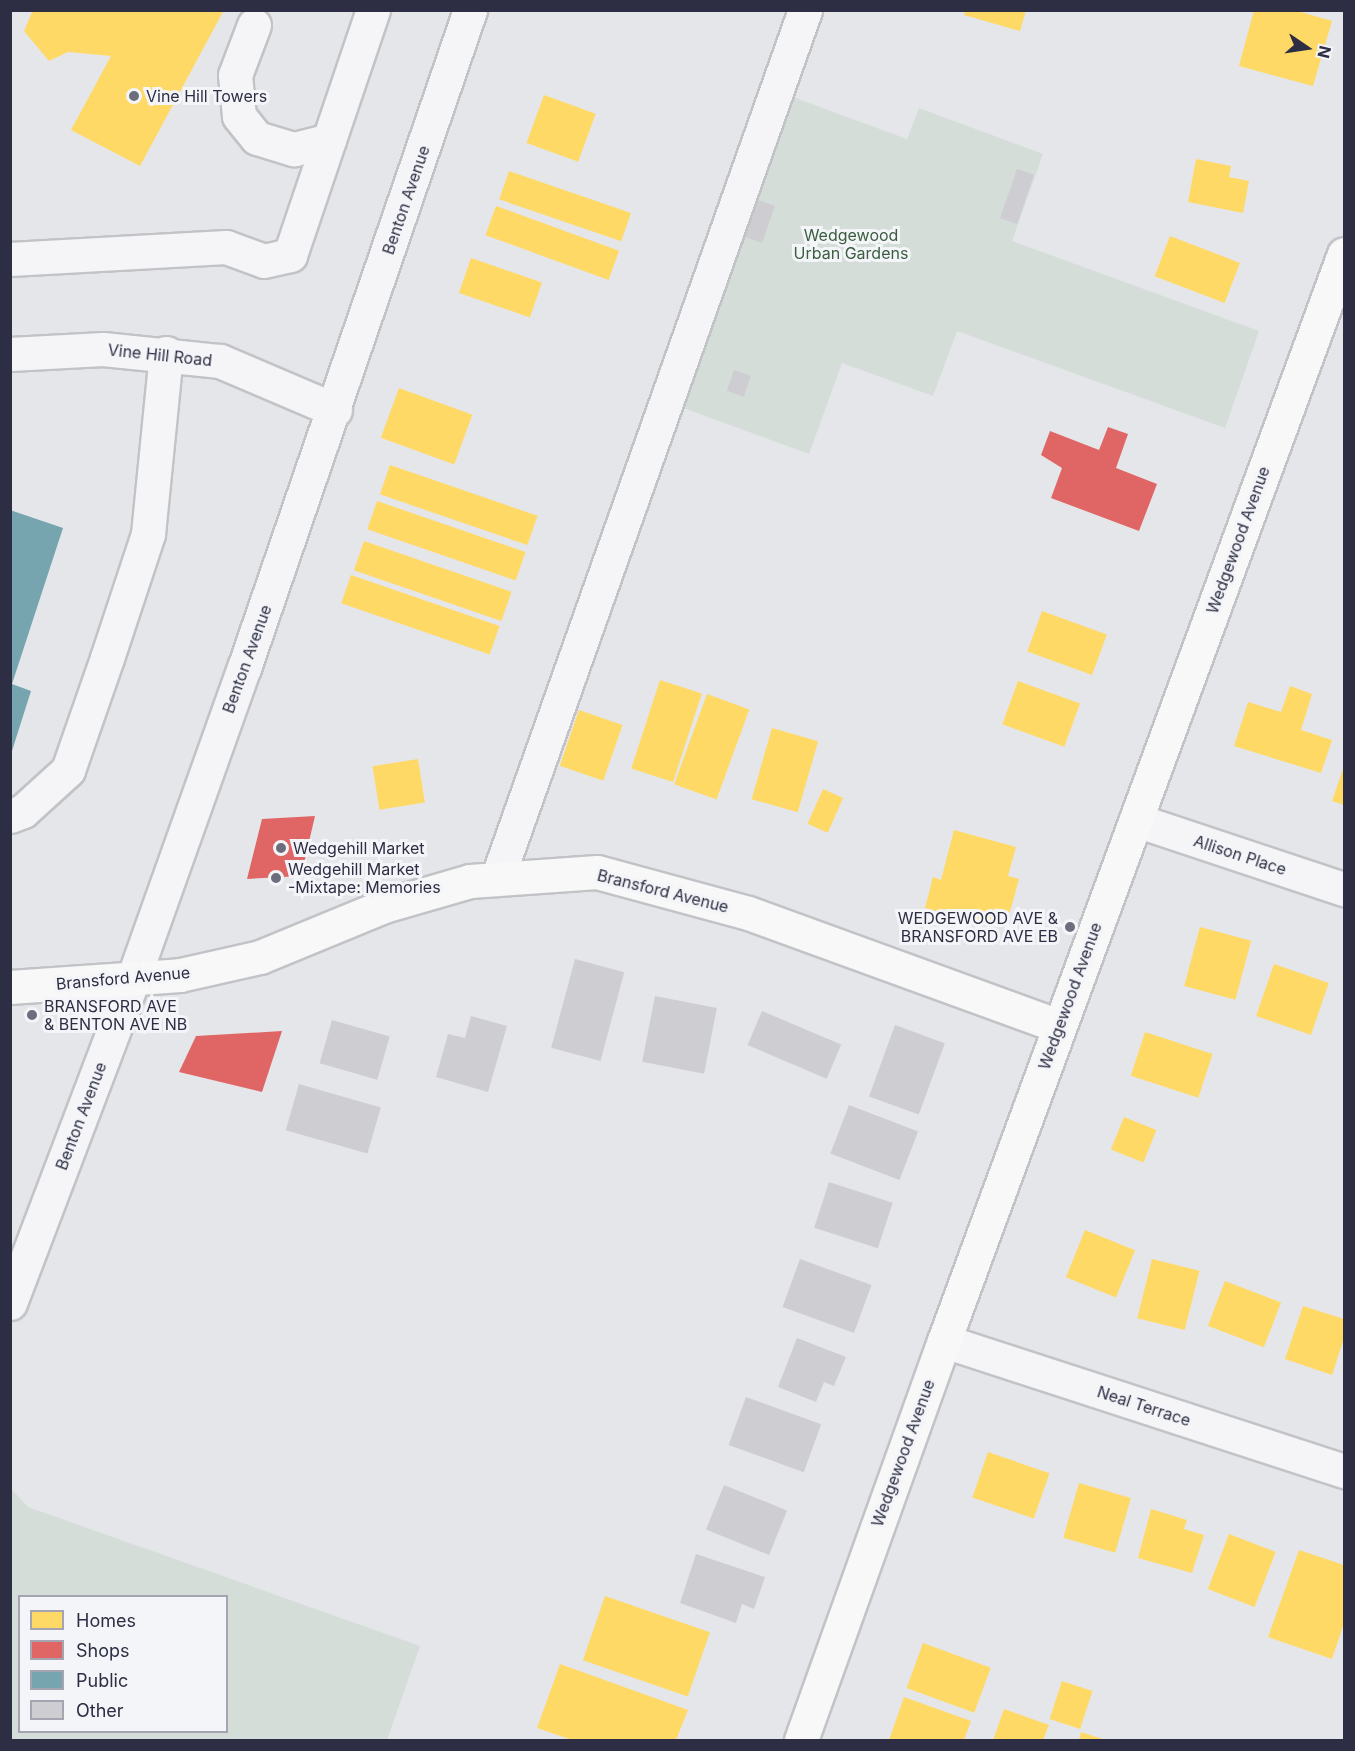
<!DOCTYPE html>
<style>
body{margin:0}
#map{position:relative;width:1355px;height:1751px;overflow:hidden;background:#e5e6ea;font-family:Inter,sans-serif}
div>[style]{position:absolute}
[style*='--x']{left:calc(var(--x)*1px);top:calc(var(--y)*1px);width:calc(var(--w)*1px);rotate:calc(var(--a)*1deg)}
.green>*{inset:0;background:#d4ddd7}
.homes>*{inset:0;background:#ffd966;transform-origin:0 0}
.shops>*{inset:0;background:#e06666}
.public>*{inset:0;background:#76a5af}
.building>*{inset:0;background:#cdcdd2;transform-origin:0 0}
.roads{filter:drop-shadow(2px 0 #c2c3c7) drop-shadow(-2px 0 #c2c3c7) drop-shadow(0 2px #c2c3c7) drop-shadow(0 -2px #c2c3c7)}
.minor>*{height:33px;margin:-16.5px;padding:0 16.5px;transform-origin:16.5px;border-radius:16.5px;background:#f5f5f7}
.major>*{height:33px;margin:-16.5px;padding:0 16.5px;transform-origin:16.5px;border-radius:16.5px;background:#f8f8f8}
.dots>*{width:16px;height:16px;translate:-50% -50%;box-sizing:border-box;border:3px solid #f4f5f8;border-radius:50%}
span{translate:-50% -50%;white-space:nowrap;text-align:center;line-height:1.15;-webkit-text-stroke:6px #f4f5f8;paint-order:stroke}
.poi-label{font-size:16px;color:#2d2e43}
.left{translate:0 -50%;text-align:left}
.right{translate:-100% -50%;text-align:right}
.street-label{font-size:16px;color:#2d2e43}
.park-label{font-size:16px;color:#3b5e3f}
.frame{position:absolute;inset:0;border:12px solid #2d2e43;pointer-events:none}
.legend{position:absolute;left:18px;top:1595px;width:210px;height:138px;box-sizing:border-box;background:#f4f5f8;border:2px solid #a4a5b0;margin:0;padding:8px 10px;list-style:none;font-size:18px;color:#2d2e43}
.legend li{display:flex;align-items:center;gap:12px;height:30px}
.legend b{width:30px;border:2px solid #a4a5b0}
.north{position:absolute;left:1277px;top:18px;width:60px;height:60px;-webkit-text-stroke:4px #f4f5f8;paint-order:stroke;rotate:103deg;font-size:16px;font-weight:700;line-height:24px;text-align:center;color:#2d2e43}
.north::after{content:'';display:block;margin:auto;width:21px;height:27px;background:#2d2e43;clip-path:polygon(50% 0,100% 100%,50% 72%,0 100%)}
</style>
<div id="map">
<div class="green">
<div style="clip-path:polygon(779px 92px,907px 139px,919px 108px,1043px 154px,1012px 241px,1259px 331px,1225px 428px,957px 331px,933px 396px,842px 363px,809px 454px,667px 402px)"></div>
<div style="clip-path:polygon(evenodd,11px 1489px,28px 1507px,420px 1646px,387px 1740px,11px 1740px,11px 1489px,20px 1596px,226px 1596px,226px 1732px,20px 1732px,20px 1596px)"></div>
</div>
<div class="homes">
<div style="clip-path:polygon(33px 10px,224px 10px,140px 166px,71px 130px,111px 56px,68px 52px,49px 61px,24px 31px)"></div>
<div style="clip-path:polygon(965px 10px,1026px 10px,1020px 31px,964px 15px)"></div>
<div style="clip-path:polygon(1254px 10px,1294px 10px,1332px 21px,1313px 86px,1239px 66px)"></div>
<div style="left:544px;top:95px;width:55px;height:51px;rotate:20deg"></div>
<div style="clip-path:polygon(1196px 159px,1231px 166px,1229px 177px,1249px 181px,1243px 213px,1188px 202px)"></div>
<div style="left:509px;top:171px;width:129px;height:30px;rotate:19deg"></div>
<div style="left:496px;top:206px;width:131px;height:31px;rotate:20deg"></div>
<div style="left:1170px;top:236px;width:75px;height:43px;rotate:21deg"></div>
<div style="left:471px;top:258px;width:75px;height:37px;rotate:19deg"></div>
<div style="left:399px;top:388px;width:78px;height:53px;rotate:20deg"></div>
<div style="left:390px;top:465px;width:156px;height:31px;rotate:19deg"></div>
<div style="left:377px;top:501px;width:157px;height:30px;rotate:19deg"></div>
<div style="left:364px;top:541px;width:156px;height:31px;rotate:19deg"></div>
<div style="left:351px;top:575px;width:157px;height:30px;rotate:19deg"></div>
<div style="left:1042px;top:611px;width:69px;height:43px;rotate:20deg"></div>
<div style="left:660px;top:680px;width:44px;height:93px;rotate:18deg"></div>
<div style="left:1018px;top:681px;width:66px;height:46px;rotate:20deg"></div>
<div style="clip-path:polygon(1290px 686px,1312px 694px,1301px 730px,1332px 740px,1321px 773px,1234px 746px,1248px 702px,1281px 712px)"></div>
<div style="left:707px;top:694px;width:45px;height:96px;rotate:20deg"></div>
<div style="left:579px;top:710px;width:46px;height:59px;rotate:19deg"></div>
<div style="left:772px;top:728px;width:48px;height:74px;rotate:16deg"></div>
<div style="left:418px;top:759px;width:44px;height:46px;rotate:81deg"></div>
<div style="clip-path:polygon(1344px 766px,1344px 805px,1332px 801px)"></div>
<div style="left:823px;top:789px;width:22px;height:38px;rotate:24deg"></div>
<div style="clip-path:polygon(954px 830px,1016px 847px,1008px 876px,1019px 879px,1010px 912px,995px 908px,991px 926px,925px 908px,933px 877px,941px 880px)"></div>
<div style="left:1200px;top:927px;width:53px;height:61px;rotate:15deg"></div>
<div style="left:1274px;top:964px;width:58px;height:55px;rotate:19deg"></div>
<div style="left:1145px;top:1032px;width:71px;height:46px;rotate:18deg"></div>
<div style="left:1124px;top:1117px;width:35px;height:35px;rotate:22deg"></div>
<div style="left:1085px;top:1230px;width:54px;height:51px;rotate:22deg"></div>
<div style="left:1152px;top:1259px;width:49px;height:61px;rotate:14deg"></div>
<div style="left:1225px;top:1281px;width:60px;height:48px;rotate:21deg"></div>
<div style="clip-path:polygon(1303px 1306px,1344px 1319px,1344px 1338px,1332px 1375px,1285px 1359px)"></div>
<div style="left:988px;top:1452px;width:65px;height:48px;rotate:19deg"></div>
<div style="left:1079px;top:1483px;width:54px;height:57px;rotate:16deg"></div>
<div style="clip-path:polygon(1151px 1509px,1187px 1520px,1184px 1529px,1204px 1535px,1192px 1573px,1138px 1558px)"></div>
<div style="left:1229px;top:1534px;width:50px;height:59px;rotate:21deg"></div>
<div style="clip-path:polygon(1299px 1550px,1344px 1565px,1344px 1623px,1332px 1659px,1268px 1637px)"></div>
<div style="left:605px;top:1596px;width:111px;height:68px;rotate:19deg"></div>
<div style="left:923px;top:1643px;width:72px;height:48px;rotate:20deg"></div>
<div style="clip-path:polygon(560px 1664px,688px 1710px,676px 1740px,572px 1740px,537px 1728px)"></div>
<div style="left:1062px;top:1681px;width:32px;height:40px;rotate:18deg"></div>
<div style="clip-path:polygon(904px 1697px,971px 1721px,964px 1740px,889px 1740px)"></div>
<div style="clip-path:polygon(1004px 1709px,1049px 1725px,1043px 1740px,993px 1740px)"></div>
<div style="clip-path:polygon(1081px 1732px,1106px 1740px,1079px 1740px)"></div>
</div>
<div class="shops">
<div style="clip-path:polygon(1108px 427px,1128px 434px,1116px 468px,1157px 484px,1139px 531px,1051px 498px,1062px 468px,1041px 455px,1050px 431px,1099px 450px)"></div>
<div style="clip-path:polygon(315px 816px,301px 876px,247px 879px,262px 819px)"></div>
<div style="clip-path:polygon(282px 1031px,262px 1092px,179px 1072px,196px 1036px)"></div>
</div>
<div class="public">
<div style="clip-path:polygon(10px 510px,63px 528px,12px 684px,31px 691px,11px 754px)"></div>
</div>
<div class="building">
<div style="left:1017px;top:169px;width:18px;height:52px;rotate:19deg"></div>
<div style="left:755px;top:199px;width:21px;height:39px;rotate:19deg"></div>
<div style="left:734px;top:370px;width:18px;height:22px;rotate:19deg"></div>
<div style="left:575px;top:959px;width:51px;height:92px;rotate:15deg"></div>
<div style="left:655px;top:996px;width:63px;height:67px;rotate:11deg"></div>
<div style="left:762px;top:1011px;width:86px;height:37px;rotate:23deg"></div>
<div style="clip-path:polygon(471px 1016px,507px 1026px,488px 1092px,436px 1077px,448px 1034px,465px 1038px)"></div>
<div style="left:332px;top:1020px;width:60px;height:45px;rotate:16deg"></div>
<div style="left:895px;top:1025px;width:53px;height:76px;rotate:20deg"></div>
<div style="left:299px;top:1084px;width:85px;height:48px;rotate:16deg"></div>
<div style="left:849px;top:1105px;width:74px;height:52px;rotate:21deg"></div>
<div style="left:829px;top:1182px;width:67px;height:48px;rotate:18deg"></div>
<div style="left:800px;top:1259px;width:76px;height:51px;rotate:20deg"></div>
<div style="clip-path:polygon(797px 1338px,846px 1357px,834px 1386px,824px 1382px,816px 1402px,778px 1387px)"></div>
<div style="left:746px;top:1397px;width:80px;height:51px;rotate:20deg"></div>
<div style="left:724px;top:1485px;width:68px;height:48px;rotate:22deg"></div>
<div style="clip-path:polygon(696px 1554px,765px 1577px,754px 1609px,742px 1604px,736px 1623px,680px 1603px)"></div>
</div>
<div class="roads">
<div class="minor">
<div style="--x:254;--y:25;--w:53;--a:110.8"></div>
<div style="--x:235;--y:75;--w:41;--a:84.4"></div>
<div style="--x:239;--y:116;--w:28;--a:51"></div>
<div style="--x:257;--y:138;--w:39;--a:17"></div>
<div style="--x:294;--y:149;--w:36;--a:-14"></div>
<div style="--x:10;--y:259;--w:216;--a:-3.2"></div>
<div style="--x:226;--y:247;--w:40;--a:20.2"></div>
<div style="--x:264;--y:261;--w:27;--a:-13"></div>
<div style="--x:290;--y:255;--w:259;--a:-71.3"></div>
<div style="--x:10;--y:354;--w:93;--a:-3.1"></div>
<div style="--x:103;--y:349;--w:118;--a:5.9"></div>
<div style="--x:220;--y:361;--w:125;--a:23.1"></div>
<div style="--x:10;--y:816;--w:14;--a:-21"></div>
<div style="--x:23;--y:811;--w:61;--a:-42.3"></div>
<div style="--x:68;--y:770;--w:119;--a:-70.8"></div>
<div style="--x:107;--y:658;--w:131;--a:-71.7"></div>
<div style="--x:148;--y:534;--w:182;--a:-84.3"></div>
<div style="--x:1136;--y:820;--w:219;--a:18.4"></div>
<div style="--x:497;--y:879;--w:922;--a:-70.48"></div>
<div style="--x:10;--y:1303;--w:347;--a:-69.2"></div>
<div style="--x:133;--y:979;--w:330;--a:-70.4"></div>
<div style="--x:244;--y:668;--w:696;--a:-71.04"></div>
<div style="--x:944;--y:1341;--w:421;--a:18"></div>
</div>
<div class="major">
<div style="--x:10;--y:987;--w:170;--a:-4"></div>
<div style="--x:180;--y:975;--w:82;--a:-12.7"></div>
<div style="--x:260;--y:957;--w:134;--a:-22.4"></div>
<div style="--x:384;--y:906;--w:90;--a:-16.2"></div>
<div style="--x:470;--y:881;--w:127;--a:-4.1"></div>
<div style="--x:597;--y:872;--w:156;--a:15.2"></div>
<div style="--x:748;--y:913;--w:331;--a:20"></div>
<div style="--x:801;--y:1740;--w:424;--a:-70.3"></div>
<div style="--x:944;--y:1341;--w:1158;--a:-69.8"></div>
</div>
</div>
<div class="dots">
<div style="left:134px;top:96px;background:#6d6e7d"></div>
<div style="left:281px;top:848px;background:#6d6e7d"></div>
<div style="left:276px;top:878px;background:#6d6e7d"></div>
<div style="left:1070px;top:927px;background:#6d6e7d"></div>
<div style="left:32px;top:1015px;background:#6d6e7d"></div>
</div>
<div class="poi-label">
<span class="left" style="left:146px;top:96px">Vine Hill Towers</span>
<span class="left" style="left:293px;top:848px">Wedgehill Market</span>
<span class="left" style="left:288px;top:878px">Wedgehill Market<br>-Mixtape: Memories</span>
<span class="right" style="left:1058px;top:927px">WEDGEWOOD AVE &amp;<br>BRANSFORD AVE EB</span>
<span class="left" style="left:44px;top:1015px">BRANSFORD AVE<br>&amp; BENTON AVE NB</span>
</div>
<div class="street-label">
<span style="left:406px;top:200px;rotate:-71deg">Benton Avenue</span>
<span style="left:160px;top:355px;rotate:6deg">Vine Hill Road</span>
<span style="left:1238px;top:540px;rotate:-70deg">Wedgewood Avenue</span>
<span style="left:247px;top:659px;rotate:-70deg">Benton Avenue</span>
<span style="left:1240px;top:855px;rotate:18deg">Allison Place</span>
<span style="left:663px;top:891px;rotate:14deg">Bransford Avenue</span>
<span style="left:123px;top:978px;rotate:-5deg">Bransford Avenue</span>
<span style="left:1070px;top:996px;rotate:-70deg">Wedgewood Avenue</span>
<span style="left:81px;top:1116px;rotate:-69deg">Benton Avenue</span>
<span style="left:1144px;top:1406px;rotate:18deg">Neal Terrace</span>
<span style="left:903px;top:1453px;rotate:-70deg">Wedgewood Avenue</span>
</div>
<div class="park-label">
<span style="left:851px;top:244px">Wedgewood<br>Urban Gardens</span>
</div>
<div class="frame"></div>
<ul class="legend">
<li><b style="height:16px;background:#ffd966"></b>Homes</li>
<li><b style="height:16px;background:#e06666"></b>Shops</li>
<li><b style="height:16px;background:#76a5af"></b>Public</li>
<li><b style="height:16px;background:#cdcdd2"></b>Other</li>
</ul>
<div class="north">N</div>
</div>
